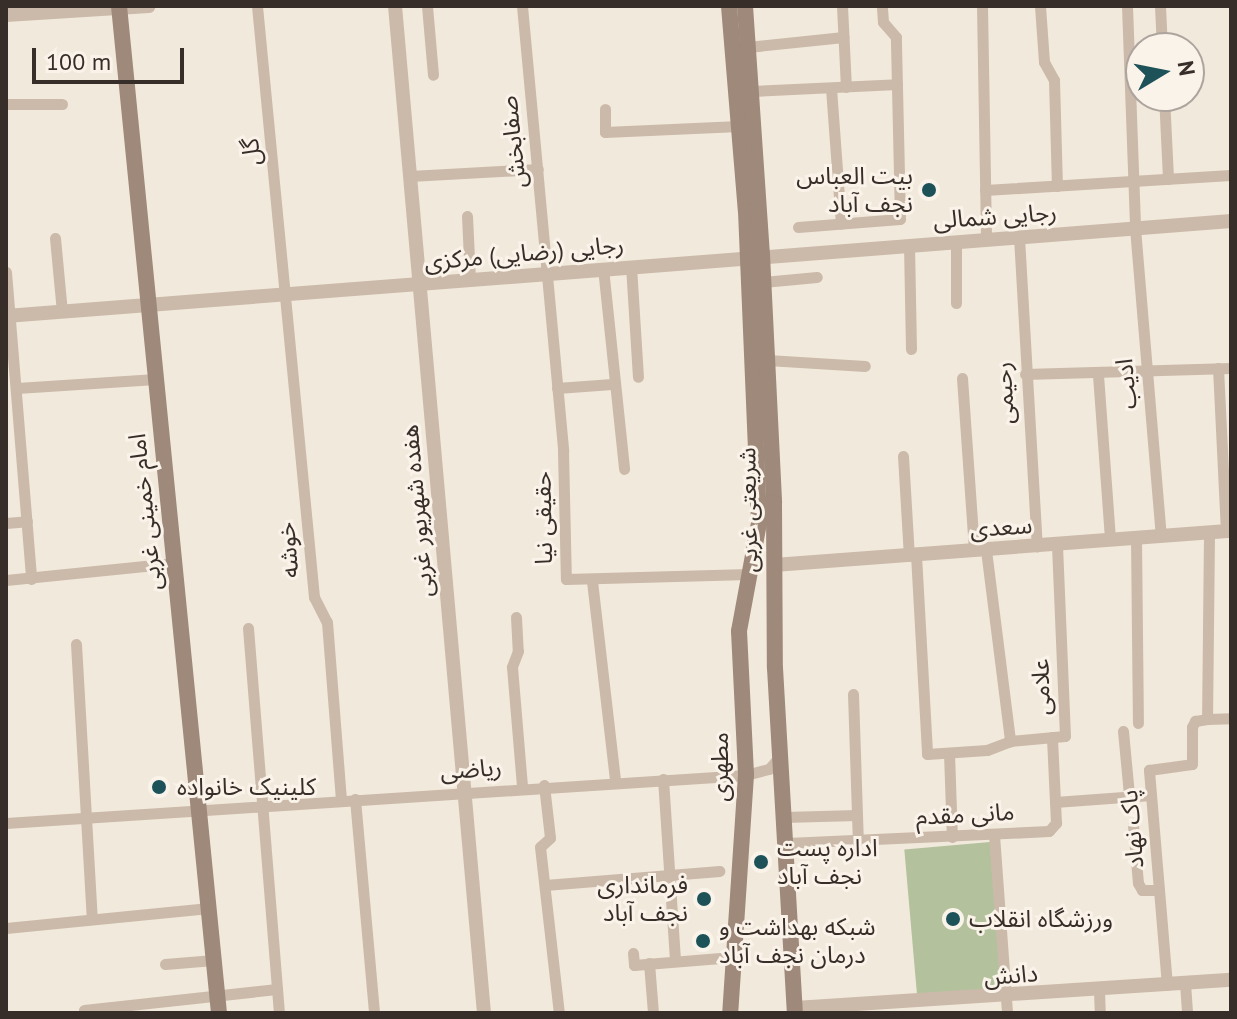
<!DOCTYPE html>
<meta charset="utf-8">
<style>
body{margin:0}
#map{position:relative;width:1237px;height:1019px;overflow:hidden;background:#f2e9dd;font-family:"PT Sans","Noto Sans Arabic",sans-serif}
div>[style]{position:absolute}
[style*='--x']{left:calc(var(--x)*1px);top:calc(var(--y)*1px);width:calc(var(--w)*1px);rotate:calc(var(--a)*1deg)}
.green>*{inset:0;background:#b3c29d;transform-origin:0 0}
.minor>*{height:11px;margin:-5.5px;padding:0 5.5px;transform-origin:5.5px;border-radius:5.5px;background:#cbbaa9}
.tertiary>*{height:14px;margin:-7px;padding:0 7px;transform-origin:7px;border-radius:7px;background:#cbbaa9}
.secondary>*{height:16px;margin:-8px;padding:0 8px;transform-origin:8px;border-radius:8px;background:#9e897a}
.dots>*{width:22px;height:22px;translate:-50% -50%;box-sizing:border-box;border:4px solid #faf3ea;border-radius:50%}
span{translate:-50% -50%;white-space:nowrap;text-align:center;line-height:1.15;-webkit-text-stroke:6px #faf3ea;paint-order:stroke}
.street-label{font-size:24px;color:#382e29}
.poi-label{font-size:24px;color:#382e29}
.right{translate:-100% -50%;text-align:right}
.left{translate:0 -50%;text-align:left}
.frame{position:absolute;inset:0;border:8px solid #382e29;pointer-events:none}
.north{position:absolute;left:1125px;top:32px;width:80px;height:80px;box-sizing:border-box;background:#faf3ea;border:2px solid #aca49d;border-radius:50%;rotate:80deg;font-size:22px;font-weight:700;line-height:32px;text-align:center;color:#382e29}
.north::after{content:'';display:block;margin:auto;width:28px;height:36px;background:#1e5259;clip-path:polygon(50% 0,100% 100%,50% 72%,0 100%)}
.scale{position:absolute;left:32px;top:48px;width:152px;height:36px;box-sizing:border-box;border:4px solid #382e29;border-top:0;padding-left:10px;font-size:24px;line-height:28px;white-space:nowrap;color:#382e29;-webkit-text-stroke:6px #faf3ea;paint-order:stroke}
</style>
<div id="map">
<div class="green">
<div style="left:990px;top:842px;width:150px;height:86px;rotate:85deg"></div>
</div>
<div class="minor">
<div style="--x:257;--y:6;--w:594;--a:84.49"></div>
<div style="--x:314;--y:597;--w:28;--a:63"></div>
<div style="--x:327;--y:622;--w:179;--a:85.5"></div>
<div style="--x:427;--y:6;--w:69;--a:85"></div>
<div style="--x:522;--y:6;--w:447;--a:84.7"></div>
<div style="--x:563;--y:451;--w:128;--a:88.7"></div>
<div style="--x:566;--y:579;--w:183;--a:-1.6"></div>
<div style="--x:842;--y:6;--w:81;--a:87.2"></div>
<div style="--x:982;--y:6;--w:233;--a:89"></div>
<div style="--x:1040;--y:6;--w:56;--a:85.9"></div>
<div style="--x:1044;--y:62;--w:21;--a:61"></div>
<div style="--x:1054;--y:80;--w:106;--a:88.4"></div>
<div style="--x:1127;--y:6;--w:222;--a:87.9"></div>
<div style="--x:1135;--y:228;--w:309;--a:85.2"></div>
<div style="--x:1160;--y:6;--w:42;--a:87.3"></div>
<div style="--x:748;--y:47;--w:96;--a:-6"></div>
<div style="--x:831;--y:88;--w:136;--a:85.8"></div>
<div style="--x:751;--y:91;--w:146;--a:-2.7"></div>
<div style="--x:1164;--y:96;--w:83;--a:87.2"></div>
<div style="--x:6;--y:104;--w:56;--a:0"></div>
<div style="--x:605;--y:109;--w:23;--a:90"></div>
<div style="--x:605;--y:132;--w:134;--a:-2.6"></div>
<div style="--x:410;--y:176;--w:128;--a:-3.1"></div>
<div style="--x:985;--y:190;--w:246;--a:-3.5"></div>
<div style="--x:467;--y:216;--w:63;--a:87.3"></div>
<div style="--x:798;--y:227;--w:102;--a:-4.5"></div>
<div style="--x:900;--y:219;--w:182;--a:-91.3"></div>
<div style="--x:896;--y:37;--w:20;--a:-131"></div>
<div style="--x:883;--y:22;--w:16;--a:-94"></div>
<div style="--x:1019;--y:237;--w:310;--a:86.7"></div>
<div style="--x:55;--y:238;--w:74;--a:84.6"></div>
<div style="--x:956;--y:241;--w:62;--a:90"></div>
<div style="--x:909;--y:245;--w:104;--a:88.9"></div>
<div style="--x:631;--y:266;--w:111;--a:86.4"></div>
<div style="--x:603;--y:268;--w:202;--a:84"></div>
<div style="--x:6;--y:272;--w:308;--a:85.3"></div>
<div style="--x:763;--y:282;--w:54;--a:-5.3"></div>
<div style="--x:767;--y:360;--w:98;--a:3.5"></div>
<div style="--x:1218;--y:368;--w:163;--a:87.2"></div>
<div style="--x:1025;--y:374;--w:206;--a:-1.7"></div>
<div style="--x:1098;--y:375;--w:165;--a:85.8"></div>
<div style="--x:962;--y:378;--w:173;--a:86"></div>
<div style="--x:17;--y:388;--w:139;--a:-3.7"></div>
<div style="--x:557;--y:388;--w:55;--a:-4.2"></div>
<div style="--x:903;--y:456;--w:100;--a:86.6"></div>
<div style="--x:6;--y:523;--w:21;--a:-5"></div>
<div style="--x:1209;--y:533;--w:186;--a:90.6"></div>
<div style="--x:1207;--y:719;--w:24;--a:-2"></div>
<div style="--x:1136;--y:538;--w:185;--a:89.4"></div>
<div style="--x:986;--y:550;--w:193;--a:82.8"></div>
<div style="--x:916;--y:555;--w:199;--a:86.8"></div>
<div style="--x:927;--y:754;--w:60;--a:-3.8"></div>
<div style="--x:987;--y:750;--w:25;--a:-21"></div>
<div style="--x:1010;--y:741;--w:55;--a:-5.2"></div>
<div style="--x:1065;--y:736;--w:192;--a:-92.4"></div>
<div style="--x:6;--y:580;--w:169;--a:-5.8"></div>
<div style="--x:592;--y:581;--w:200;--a:83.4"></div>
<div style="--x:516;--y:617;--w:34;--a:87"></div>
<div style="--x:518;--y:651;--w:17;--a:111"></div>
<div style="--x:512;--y:667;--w:120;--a:85.2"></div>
<div style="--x:248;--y:628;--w:386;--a:85.4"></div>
<div style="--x:76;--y:644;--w:275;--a:86.7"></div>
<div style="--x:853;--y:694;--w:147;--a:88.1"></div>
<div style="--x:1123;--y:731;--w:64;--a:84.6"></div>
<div style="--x:949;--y:753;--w:84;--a:88"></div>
<div style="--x:663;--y:779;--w:182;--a:86.2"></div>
<div style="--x:544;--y:785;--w:53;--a:83.5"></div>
<div style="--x:550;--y:838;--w:13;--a:138"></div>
<div style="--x:540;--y:847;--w:167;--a:83.5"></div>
<div style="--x:355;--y:799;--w:215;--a:84.9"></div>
<div style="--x:1055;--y:802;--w:96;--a:-4.2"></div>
<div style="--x:784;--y:817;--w:73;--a:-1.6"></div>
<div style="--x:6;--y:823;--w:742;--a:-3.71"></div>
<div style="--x:746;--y:775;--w:24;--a:-15"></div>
<div style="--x:769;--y:769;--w:17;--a:-50"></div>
<div style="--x:1133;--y:825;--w:58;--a:85.1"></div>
<div style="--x:1138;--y:883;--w:8;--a:60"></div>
<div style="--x:1142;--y:890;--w:17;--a:0"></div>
<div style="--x:994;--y:835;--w:178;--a:85.8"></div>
<div style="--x:787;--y:843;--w:262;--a:-2.6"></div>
<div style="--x:1049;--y:831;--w:11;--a:-49"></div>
<div style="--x:1056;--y:823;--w:86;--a:-92.7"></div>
<div style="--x:545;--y:885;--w:175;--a:-4.6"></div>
<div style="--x:6;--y:928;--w:204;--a:-5.6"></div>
<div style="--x:633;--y:953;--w:12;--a:85"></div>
<div style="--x:634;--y:965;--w:99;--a:-4.6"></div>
<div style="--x:649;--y:963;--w:50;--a:85.4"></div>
<div style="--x:165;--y:964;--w:49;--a:-4.7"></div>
<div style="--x:1185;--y:983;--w:30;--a:86"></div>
<div style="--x:1167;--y:985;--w:216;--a:-94.8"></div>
<div style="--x:1149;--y:770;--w:43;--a:-7.9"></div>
<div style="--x:1192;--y:764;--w:37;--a:-90"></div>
<div style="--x:1192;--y:727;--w:7;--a:-63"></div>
<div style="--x:1195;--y:721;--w:12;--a:-9"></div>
<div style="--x:1099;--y:990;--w:23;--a:88"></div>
<div style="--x:84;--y:1010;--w:194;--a:-6.2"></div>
</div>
<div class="tertiary">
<div style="--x:395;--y:6;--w:1011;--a:84.95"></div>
<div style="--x:6;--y:15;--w:143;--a:-3.6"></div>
<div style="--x:6;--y:316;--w:1229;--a:-4.43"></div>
<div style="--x:774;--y:565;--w:458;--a:-4.3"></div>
<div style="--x:795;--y:1008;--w:437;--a:-3.7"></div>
</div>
<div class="secondary">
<div style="--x:119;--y:6;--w:1012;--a:84.33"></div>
<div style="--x:729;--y:6;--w:206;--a:85.3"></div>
<div style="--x:746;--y:211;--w:312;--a:87.6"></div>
<div style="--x:759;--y:523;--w:110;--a:100.5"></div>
<div style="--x:739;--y:631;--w:144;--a:87.2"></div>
<div style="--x:746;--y:775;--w:239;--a:93.8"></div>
<div style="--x:745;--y:6;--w:250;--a:86.1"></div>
<div style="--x:762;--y:255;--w:248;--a:87.2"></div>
<div style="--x:774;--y:503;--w:165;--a:89.7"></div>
<div style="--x:775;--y:668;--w:346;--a:86.7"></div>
</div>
<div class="dots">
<div style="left:929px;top:190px;background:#1e5259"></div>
<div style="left:159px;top:787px;background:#1e5259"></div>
<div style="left:761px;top:862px;background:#1e5259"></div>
<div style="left:704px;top:899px;background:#1e5259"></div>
<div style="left:953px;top:919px;background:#1e5259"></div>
<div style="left:703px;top:941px;background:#1e5259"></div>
</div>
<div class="street-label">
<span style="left:513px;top:142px;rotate:-96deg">صفابخش</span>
<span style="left:251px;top:152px;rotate:-96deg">گل</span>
<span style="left:995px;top:216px;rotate:-4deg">رجایی شمالی</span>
<span style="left:524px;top:253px;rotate:-5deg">رجایی (رضایی) مرکزی</span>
<span style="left:1126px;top:384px;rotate:-95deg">ادیب</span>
<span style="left:1004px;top:393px;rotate:-93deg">رحیمی</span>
<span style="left:748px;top:510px;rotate:-91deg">شریعتی غربی</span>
<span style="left:417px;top:511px;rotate:-95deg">هفده شهریور غربی</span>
<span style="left:145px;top:512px;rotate:-96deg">امام خمینی غربی</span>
<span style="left:543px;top:518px;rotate:-91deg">حقیقی نیا</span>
<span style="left:1001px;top:527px;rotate:-4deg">سعدی</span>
<span style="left:288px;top:550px;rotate:-95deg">خوشه</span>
<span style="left:1041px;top:687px;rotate:-92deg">علامی</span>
<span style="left:720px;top:767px;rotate:-90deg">مطهری</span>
<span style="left:471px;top:769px;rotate:-4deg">ریاضی</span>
<span style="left:965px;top:814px;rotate:-3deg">مانی مقدم</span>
<span style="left:1132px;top:829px;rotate:-95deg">پاک نهاد</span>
<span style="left:1011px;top:975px;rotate:-4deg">دانش</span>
</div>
<div class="poi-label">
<span class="right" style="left:913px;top:190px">بیت العباس<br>نجف آباد</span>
<span class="left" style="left:177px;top:787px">کلینیک خانواده</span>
<span class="left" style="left:777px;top:862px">اداره پست<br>نجف آباد</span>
<span class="right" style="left:688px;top:899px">فرمانداری<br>نجف آباد</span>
<span class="left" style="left:969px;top:919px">ورزشگاه انقلاب</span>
<span class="left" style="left:719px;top:941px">شبکه بهداشت و<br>درمان نجف آباد</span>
</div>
<div class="frame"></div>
<div class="north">N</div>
<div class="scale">100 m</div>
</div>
